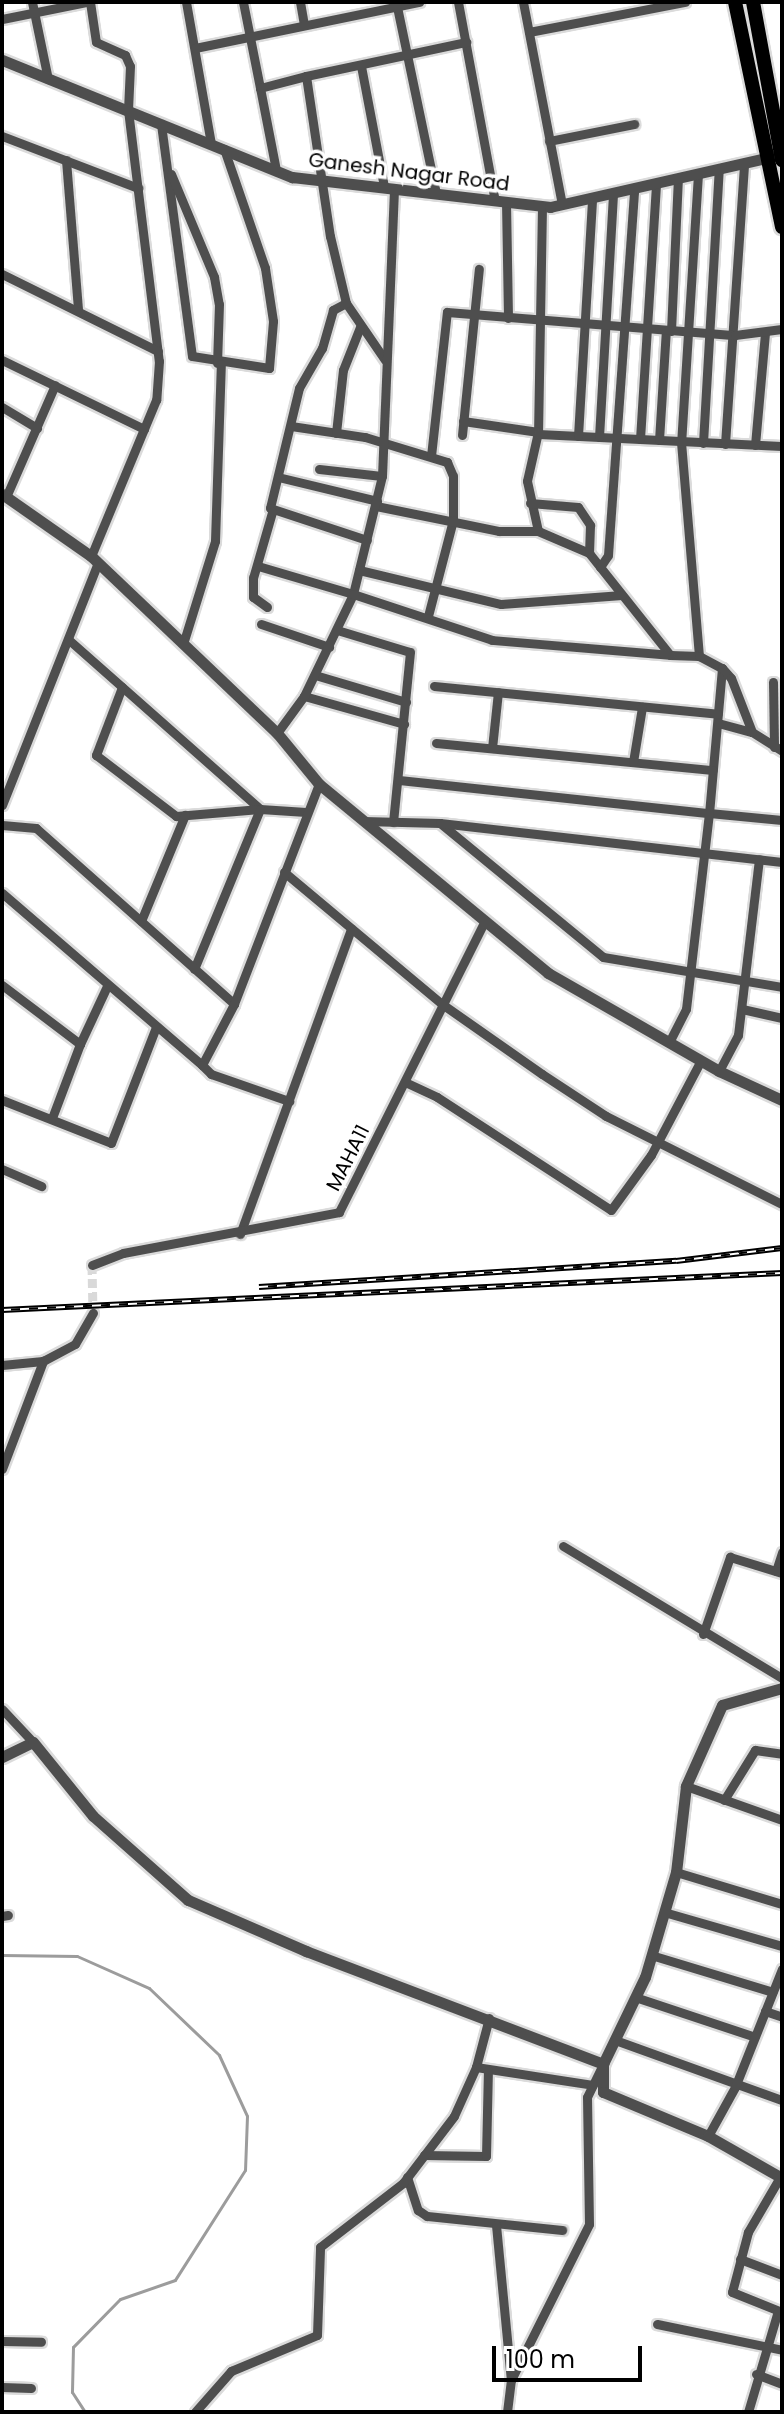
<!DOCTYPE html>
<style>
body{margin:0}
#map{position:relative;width:784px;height:2414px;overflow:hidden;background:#fff;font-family:Poppins,sans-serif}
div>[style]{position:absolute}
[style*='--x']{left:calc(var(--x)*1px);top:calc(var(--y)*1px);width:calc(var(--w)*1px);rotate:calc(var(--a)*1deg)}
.stream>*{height:3px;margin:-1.5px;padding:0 1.5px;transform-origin:1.5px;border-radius:1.5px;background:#9c9c9c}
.minor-tunnel>*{height:9px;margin-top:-4.5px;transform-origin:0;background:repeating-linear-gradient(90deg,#d9d9d9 0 9px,transparent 0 13.5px)}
.roads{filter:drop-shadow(2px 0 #dbdbdb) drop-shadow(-2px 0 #dbdbdb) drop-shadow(0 2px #dbdbdb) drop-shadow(0 -2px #dbdbdb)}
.minor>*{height:9px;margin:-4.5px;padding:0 4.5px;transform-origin:4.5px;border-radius:4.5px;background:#4e4e4e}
.tertiary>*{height:11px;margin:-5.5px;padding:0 5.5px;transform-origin:5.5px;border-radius:5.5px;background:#4e4e4e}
.primary>*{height:14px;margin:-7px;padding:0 7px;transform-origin:7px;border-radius:7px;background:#000}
.rail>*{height:6px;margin-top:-3px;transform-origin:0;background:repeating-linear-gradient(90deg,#fff 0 9px,#000 0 18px);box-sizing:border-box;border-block:2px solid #000}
span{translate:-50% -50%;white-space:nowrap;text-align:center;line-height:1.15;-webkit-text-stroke:7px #fff;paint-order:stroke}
.street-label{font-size:20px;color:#000}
.frame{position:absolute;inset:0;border:4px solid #000;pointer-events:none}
.scale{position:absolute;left:492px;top:2346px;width:150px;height:36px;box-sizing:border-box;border:4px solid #000;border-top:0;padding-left:10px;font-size:24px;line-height:28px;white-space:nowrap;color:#000;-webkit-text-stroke:6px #fff;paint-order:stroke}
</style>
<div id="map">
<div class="stream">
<div style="--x:2;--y:1955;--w:75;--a:0.8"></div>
<div style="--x:77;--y:1956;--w:79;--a:24"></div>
<div style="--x:149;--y:1988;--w:97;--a:43.7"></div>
<div style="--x:219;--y:2055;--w:67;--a:65.3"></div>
<div style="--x:247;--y:2116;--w:54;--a:92.1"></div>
<div style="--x:245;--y:2170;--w:130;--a:122.5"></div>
<div style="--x:175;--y:2280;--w:58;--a:160.9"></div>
<div style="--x:120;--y:2299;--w:67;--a:134.4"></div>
<div style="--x:73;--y:2347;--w:45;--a:91.3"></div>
<div style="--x:72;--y:2392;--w:24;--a:57"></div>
</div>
<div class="minor-tunnel">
<div style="--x:92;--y:1265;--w:48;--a:88.8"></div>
</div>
<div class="roads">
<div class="minor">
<div style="--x:32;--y:2;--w:79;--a:78.3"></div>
<div style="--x:90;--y:2;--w:40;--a:81.5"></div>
<div style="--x:96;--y:42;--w:32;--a:24"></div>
<div style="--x:125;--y:55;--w:12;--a:66"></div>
<div style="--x:130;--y:66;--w:44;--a:92.6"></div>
<div style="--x:128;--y:110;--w:253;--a:83"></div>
<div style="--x:159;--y:361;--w:39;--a:94"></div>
<div style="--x:156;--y:400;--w:169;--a:112.6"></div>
<div style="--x:186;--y:2;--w:144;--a:80"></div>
<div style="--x:243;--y:2;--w:88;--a:78.8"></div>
<div style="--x:300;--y:2;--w:22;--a:80"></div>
<div style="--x:396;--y:2;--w:196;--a:78.2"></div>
<div style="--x:458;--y:2;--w:202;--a:79.5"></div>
<div style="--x:523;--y:2;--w:206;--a:79.1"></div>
<div style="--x:2;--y:19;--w:87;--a:-11.3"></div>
<div style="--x:529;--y:32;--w:159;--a:-10.9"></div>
<div style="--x:195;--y:48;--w:229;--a:-11.6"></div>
<div style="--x:361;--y:66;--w:123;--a:79.2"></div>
<div style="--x:306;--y:76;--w:164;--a:-12"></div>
<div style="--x:161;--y:124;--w:234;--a:82.4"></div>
<div style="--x:192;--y:356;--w:78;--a:8.9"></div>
<div style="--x:269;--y:368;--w:47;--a:-85.1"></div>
<div style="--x:273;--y:321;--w:54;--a:-98.6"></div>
<div style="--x:265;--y:268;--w:126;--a:-109"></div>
<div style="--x:2;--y:136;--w:146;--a:20.9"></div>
<div style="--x:549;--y:141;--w:87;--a:-11.3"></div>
<div style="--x:66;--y:160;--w:150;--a:85.4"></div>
<div style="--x:276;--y:170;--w:84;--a:-101"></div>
<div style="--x:260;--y:88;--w:48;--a:-14.6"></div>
<div style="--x:306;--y:76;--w:162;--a:81.5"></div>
<div style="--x:330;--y:236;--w:69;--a:76.6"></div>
<div style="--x:346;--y:303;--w:69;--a:55.6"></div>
<div style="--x:171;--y:174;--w:112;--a:67.3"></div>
<div style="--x:214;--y:277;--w:27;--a:80"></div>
<div style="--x:219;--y:304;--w:59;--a:91.9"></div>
<div style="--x:698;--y:174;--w:269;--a:93.6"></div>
<div style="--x:681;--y:442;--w:215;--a:85.2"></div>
<div style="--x:506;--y:202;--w:116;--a:89"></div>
<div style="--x:542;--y:206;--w:226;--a:91"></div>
<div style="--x:538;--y:432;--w:50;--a:102.7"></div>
<div style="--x:527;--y:481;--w:51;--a:77.6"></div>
<div style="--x:538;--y:531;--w:56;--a:23.3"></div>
<div style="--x:589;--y:553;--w:130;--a:51.5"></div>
<div style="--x:670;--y:655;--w:29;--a:2"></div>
<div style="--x:699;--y:656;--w:26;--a:28"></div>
<div style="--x:722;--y:668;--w:146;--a:95.1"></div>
<div style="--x:709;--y:813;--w:73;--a:5.5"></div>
<div style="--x:2;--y:274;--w:174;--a:26.3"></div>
<div style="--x:346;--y:303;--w:15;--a:152"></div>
<div style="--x:333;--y:310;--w:40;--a:106"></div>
<div style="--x:322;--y:348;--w:46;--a:119.9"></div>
<div style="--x:299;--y:388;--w:123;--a:103.6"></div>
<div style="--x:270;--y:508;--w:102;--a:18.3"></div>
<div style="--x:671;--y:331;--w:153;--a:-87.4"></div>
<div style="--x:2;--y:360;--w:158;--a:25.9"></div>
<div style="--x:2;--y:407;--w:41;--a:31"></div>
<div style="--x:463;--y:421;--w:76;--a:8.3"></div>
<div style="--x:291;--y:426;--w:75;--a:8.5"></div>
<div style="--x:365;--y:437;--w:86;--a:17"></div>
<div style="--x:447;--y:462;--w:15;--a:67"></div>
<div style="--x:453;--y:476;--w:44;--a:90"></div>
<div style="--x:453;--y:520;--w:99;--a:104.6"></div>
<div style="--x:336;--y:433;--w:63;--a:-83.7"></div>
<div style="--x:343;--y:370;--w:46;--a:-68.4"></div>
<div style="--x:538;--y:434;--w:244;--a:2.8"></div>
<div style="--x:462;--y:435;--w:167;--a:-84.2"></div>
<div style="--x:578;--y:436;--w:238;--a:-86.6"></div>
<div style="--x:599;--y:437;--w:244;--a:-86.7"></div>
<div style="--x:640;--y:439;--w:256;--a:-86.4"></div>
<div style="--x:659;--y:440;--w:110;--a:-86.4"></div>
<div style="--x:703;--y:443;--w:274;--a:-86.7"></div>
<div style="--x:725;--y:444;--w:282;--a:-86.1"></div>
<div style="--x:755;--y:445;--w:111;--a:-84.9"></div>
<div style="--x:431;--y:456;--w:145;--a:-83.7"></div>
<div style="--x:447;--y:312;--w:289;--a:4.6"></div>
<div style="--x:735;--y:335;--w:47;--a:-7.3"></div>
<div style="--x:319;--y:469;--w:63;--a:6.3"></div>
<div style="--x:278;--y:477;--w:102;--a:13.6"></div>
<div style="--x:6;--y:497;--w:122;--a:-66.4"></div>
<div style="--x:530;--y:503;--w:48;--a:4.8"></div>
<div style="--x:578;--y:507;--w:22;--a:56"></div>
<div style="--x:590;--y:525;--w:28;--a:92"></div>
<div style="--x:376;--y:506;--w:126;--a:11.5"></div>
<div style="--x:499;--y:531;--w:39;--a:0"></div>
<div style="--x:258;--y:566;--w:99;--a:16.4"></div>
<div style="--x:353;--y:594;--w:122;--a:-76.2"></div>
<div style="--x:382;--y:476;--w:287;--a:-87.6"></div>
<div style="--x:600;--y:567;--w:14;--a:-56"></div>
<div style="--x:608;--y:555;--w:368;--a:-85.9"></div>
<div style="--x:359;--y:570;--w:146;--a:13.5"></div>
<div style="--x:501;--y:604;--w:121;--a:-4.3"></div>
<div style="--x:267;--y:607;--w:17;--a:-144"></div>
<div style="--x:253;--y:597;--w:19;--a:-90"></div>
<div style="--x:253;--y:578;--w:69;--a:-73.9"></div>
<div style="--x:261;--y:624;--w:72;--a:18.7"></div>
<div style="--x:337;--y:630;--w:76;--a:16.8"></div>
<div style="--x:410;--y:652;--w:171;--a:95.7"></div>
<div style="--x:69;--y:640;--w:255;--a:41.5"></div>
<div style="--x:260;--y:809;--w:46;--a:3.7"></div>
<div style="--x:183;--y:644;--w:108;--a:-72.7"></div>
<div style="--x:215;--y:541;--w:177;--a:-88.1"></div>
<div style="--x:722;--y:668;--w:13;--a:48"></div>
<div style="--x:731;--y:678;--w:58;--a:68.7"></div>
<div style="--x:752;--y:732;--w:36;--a:32"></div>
<div style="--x:315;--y:675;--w:95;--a:16.5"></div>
<div style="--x:773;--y:682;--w:65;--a:89.1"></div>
<div style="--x:434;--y:686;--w:285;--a:5.6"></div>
<div style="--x:122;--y:687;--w:73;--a:110.9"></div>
<div style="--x:96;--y:755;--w:101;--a:37.3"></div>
<div style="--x:176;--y:816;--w:84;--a:-4.8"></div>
<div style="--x:260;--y:809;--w:173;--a:112.4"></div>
<div style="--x:304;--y:696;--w:104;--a:15.6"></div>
<div style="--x:718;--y:723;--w:35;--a:15"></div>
<div style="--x:277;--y:733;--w:46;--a:-53.9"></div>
<div style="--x:304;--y:696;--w:113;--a:-64.3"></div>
<div style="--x:353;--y:594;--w:146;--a:18.3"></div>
<div style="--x:492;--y:640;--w:179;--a:4.8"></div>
<div style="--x:436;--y:743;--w:278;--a:5.6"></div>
<div style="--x:492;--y:748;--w:56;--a:-83.9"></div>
<div style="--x:633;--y:762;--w:56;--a:-80.7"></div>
<div style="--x:399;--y:780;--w:312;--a:6.1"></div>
<div style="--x:709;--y:813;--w:197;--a:96.7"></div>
<div style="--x:686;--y:1009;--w:38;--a:117"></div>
<div style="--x:2;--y:805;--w:260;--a:-68.4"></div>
<div style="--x:363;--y:821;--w:77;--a:1.5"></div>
<div style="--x:440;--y:823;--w:211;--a:39.4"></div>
<div style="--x:603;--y:957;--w:181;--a:9.5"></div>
<div style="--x:440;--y:823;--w:344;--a:6.5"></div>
<div style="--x:2;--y:825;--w:34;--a:5"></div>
<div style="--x:36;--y:828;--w:265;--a:41.6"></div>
<div style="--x:284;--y:872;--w:206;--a:39.9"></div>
<div style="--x:442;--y:1004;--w:122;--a:35"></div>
<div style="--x:542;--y:1074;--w:77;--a:33.3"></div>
<div style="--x:606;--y:1116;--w:197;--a:26.6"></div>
<div style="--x:2;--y:893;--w:264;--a:40.7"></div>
<div style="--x:202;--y:1065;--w:69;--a:-62.3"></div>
<div style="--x:234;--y:1004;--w:236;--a:-68.9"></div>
<div style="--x:141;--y:921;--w:115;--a:-67.5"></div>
<div style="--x:2;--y:985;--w:98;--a:37.1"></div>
<div style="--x:80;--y:1044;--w:64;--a:-65"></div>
<div style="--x:742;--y:1009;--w:41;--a:12.7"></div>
<div style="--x:202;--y:1065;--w:13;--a:45"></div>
<div style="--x:211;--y:1074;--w:83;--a:19.1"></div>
<div style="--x:719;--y:1071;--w:41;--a:-62.2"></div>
<div style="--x:738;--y:1035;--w:177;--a:-83.2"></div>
<div style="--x:405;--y:1082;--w:35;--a:25"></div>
<div style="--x:437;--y:1097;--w:207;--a:33"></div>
<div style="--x:611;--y:1210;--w:68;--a:-54"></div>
<div style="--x:651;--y:1155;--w:107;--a:-62.2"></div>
<div style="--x:2;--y:1100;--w:117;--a:21.5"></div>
<div style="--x:111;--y:1143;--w:124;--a:-68.8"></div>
<div style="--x:52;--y:1118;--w:79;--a:-69.3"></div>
<div style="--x:2;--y:1169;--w:43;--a:23.6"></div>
<div style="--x:240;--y:1234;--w:325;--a:-70"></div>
<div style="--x:92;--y:1265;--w:33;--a:-21"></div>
<div style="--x:123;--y:1253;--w:220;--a:-10.7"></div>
<div style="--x:339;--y:1212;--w:326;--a:-63.4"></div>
<div style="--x:2;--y:1365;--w:41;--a:-5.6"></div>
<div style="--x:2;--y:1469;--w:116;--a:-69.2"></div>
<div style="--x:43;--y:1361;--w:36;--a:-28"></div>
<div style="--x:75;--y:1344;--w:36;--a:-60"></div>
<div style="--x:563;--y:1546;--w:256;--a:31.1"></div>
<div style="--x:776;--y:1571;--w:20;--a:-72"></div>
<div style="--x:703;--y:1634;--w:82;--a:-70.7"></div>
<div style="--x:730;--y:1557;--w:54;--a:17.1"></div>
<div style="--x:2;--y:1709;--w:45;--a:46.8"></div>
<div style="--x:686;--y:1786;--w:102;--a:19.5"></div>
<div style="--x:724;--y:1800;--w:59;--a:-58.2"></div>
<div style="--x:755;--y:1750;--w:27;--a:8"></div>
<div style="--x:676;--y:1872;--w:111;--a:16.8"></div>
<div style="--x:664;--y:1912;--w:123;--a:16.1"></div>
<div style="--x:2;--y:1916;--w:6;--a:-9"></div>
<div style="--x:651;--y:1955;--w:127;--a:16.9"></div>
<div style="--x:635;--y:1997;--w:126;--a:18.4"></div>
<div style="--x:765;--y:2011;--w:18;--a:19"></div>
<div style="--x:489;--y:2018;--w:51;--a:104.9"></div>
<div style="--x:476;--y:2067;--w:118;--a:8.7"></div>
<div style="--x:615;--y:2040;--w:177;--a:19.8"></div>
<div style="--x:708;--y:2136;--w:56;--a:-61.1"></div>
<div style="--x:735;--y:2087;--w:127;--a:-68.3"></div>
<div style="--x:424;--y:2155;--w:62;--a:0.9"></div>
<div style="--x:486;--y:2156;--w:86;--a:-88.7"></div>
<div style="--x:407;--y:2177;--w:35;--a:72"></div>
<div style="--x:418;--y:2210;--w:11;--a:34"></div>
<div style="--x:427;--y:2216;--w:136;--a:5.9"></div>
<div style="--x:780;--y:2177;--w:64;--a:120.2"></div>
<div style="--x:748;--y:2232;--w:62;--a:104.9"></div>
<div style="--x:732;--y:2292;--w:54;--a:21.8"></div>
<div style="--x:496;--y:2225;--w:156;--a:84.5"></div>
<div style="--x:740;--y:2259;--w:45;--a:20.9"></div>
<div style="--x:657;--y:2324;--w:128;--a:11.7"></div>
<div style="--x:2;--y:2341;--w:39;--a:1"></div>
<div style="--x:756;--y:2374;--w:28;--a:21"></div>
<div style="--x:2;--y:2387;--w:29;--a:2"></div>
<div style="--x:195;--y:2412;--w:55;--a:-48.7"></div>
<div style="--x:231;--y:2371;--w:93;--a:-22.7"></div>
<div style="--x:317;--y:2335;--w:88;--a:-88"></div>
<div style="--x:320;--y:2247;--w:105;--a:-37.6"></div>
<div style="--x:403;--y:2183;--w:84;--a:-52.7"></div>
<div style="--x:454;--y:2116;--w:54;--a:-65.8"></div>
<div style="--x:507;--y:2412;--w:32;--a:-83"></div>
<div style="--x:511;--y:2380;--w:174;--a:-63.4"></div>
<div style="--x:589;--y:2224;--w:127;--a:-90.9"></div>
<div style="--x:587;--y:2097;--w:34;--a:-64"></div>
<div style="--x:748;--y:2412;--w:105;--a:-73.5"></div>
</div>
<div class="tertiary">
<div style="--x:2;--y:60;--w:313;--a:22"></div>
<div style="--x:292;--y:177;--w:260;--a:6.6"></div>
<div style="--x:550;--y:207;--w:231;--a:-12.8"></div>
<div style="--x:2;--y:494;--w:108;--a:34.9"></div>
<div style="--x:91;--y:556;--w:257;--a:43.6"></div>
<div style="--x:277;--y:733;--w:66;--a:50.5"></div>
<div style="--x:319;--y:784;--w:297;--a:39.5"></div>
<div style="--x:548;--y:973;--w:197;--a:29.8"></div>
<div style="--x:719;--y:1071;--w:69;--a:24.7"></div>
<div style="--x:782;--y:1688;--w:62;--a:164.2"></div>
<div style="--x:722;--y:1705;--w:89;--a:114"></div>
<div style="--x:686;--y:1786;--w:87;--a:96.6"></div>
<div style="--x:676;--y:1872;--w:109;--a:106.4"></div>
<div style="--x:645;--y:1977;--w:97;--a:115.8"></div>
<div style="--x:603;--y:2064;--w:28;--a:90"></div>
<div style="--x:603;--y:2092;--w:114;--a:22.7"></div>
<div style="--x:708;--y:2136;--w:85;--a:29.6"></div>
<div style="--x:2;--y:1757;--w:34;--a:-26"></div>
<div style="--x:33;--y:1742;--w:95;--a:51"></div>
<div style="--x:93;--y:1816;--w:127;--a:41.5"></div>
<div style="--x:188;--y:1900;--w:129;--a:23.4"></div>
<div style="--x:306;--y:1951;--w:318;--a:20.8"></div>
</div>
<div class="primary">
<div style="--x:735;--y:2;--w:230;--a:78.2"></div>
<div style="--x:753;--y:2;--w:161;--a:79.6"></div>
</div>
</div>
<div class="rail">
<div style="--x:259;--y:1287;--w:418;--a:-3.6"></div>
<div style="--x:676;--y:1261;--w:107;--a:-7"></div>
<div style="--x:2;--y:1310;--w:781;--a:-2.72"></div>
</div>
<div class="street-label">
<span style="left:409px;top:172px;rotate:7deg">Ganesh Nagar Road</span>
<span style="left:348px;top:1158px;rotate:-63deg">MAHA11</span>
</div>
<div class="frame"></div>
<div class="scale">100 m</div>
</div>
